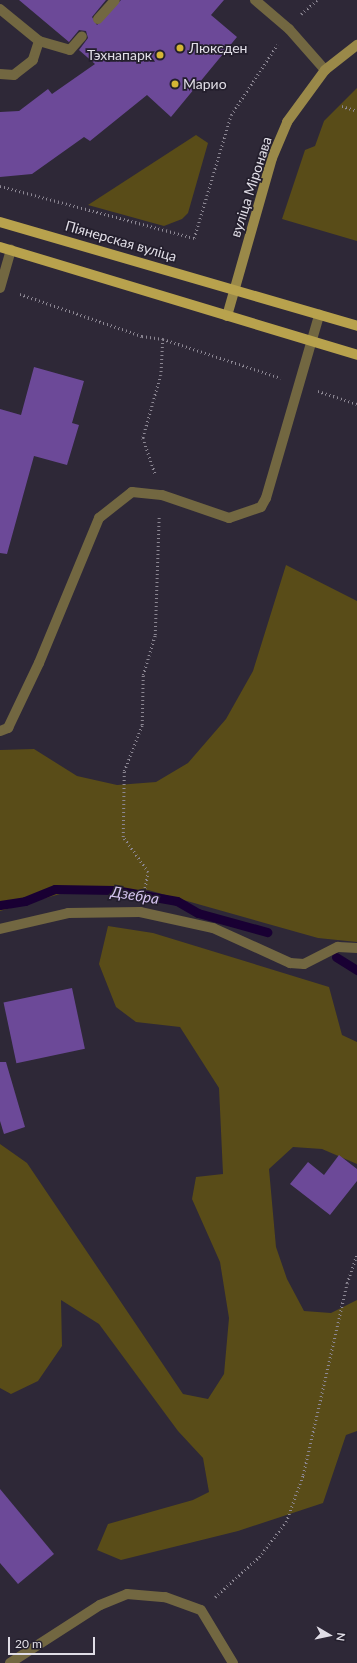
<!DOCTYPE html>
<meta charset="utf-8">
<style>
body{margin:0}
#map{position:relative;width:357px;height:1663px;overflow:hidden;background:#2e2837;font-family:Lato,sans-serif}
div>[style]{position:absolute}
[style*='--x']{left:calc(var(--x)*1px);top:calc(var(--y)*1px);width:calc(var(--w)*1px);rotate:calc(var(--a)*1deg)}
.green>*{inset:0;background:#594c18}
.stream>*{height:9px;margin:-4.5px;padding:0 4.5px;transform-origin:4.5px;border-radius:4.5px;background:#190033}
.building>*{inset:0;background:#6c4998;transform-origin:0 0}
.path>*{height:2.5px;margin-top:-1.25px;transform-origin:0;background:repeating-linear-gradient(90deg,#8c8793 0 1px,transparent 0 4px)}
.lane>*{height:10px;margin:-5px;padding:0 5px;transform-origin:5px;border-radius:5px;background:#726741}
.street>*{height:10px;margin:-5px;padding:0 5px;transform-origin:5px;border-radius:5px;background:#726741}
.secondary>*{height:10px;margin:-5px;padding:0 5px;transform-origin:5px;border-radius:5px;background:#9a8949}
.primary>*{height:10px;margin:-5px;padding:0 5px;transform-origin:5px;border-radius:5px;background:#b8a24d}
.dots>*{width:11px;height:11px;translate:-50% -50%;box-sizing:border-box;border:2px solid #241f2d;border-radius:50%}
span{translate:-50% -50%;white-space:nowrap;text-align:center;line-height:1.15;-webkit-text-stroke:3.5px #241f2d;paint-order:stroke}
.poi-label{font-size:14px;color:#e0dde6}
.left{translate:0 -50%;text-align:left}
.right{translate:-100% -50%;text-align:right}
.street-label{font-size:14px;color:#e0dde6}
.water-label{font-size:15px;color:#d6c5f1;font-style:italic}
.north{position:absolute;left:309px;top:1615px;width:40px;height:40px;-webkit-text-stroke:3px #241f2d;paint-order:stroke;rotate:99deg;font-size:11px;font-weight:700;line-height:16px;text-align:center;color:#e0dde6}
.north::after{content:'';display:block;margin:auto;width:14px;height:18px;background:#e0dde6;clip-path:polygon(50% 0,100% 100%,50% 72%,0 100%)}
.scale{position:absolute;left:8px;top:1637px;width:87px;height:18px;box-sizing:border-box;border:2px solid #e0dde6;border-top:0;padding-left:5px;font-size:12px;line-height:14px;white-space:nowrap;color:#e0dde6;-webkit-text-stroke:3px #241f2d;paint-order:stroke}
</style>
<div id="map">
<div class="green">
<div style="clip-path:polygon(357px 88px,357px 241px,282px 219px,305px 150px,315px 146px,324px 121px)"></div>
<div style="clip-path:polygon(196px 135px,208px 143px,188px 213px,182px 219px,164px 226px,88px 205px)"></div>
<div style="clip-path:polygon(286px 565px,357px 601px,357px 942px,318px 938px,148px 890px,67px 892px,0 911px,0 750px,34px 749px,77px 776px,117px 785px,156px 782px,188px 763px,226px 719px,253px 671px)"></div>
<div style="clip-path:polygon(108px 926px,153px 933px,329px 987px,342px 1035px,357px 1042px,357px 1164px,322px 1149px,293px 1147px,269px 1169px,276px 1247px,287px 1279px,304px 1311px,331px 1313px,357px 1300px,357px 1431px,346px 1435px,323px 1503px,238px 1531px,121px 1560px,97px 1550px,108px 1524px,193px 1500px,209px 1492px,203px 1458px,178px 1431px,99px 1324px,61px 1300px,62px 1346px,38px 1381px,11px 1394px,0 1388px,0 1144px,27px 1163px,183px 1394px,208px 1399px,224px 1374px,229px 1318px,220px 1262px,192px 1199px,196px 1177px,223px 1174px,219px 1088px,180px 1027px,136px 1022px,116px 1007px,99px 964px)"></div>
</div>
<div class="stream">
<div style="--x:0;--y:905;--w:25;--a:-9"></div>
<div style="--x:25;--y:901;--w:32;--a:-22"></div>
<div style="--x:55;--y:889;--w:60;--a:1"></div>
<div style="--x:115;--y:890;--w:63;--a:10.1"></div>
<div style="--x:177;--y:901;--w:24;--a:30"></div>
<div style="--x:198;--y:913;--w:72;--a:15.4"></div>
<div style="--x:336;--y:957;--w:25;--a:32"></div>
</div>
<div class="building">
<div style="clip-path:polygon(19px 0,106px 0,92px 17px,97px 25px,121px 0,224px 0,211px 15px,237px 37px,171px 117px,147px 95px,90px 141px,84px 137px,32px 174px,0 177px,0 112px,19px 111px,48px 89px,52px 94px,95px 64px,79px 50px,88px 38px,86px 31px,79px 30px,69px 42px)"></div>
<div style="clip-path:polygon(34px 367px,84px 381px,72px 423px,79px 425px,67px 465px,34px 456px,7px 554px,0 553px,0 409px,21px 415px)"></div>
<div style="left:72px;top:988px;width:62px;height:70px;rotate:78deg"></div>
<div style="clip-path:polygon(0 1062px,6px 1062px,25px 1127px,4px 1134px,0 1121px)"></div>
<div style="clip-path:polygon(339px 1155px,357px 1169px,357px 1181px,330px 1215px,290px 1184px,308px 1162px,324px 1175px)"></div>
<div style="clip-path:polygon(0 1489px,54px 1554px,18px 1584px,0 1563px)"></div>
</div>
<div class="path">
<div style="--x:301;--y:14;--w:21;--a:-41"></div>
<div style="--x:342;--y:106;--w:16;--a:18"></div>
<div style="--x:0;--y:186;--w:201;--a:15"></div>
<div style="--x:194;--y:238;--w:128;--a:-73.3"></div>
<div style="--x:231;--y:115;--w:84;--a:-56.7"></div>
<div style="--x:20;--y:294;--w:129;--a:19"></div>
<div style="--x:142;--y:336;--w:21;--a:8"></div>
<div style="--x:163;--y:339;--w:36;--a:93"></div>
<div style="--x:161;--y:375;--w:66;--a:105.9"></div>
<div style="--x:143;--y:438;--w:39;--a:71"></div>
<div style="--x:163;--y:339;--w:124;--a:18.3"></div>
<div style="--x:318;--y:391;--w:41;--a:18.4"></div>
<div style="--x:144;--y:892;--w:20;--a:-79"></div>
<div style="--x:148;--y:872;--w:43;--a:-125.5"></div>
<div style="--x:123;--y:837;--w:66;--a:-89.1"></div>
<div style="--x:124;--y:771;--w:49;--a:-68.6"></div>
<div style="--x:142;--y:725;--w:50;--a:-88.9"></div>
<div style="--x:143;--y:675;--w:42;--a:-73.3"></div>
<div style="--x:155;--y:635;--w:120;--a:-88.1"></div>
<div style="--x:215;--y:1597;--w:59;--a:-42.3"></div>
<div style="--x:259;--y:1557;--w:44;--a:-52.4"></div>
<div style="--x:286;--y:1522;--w:50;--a:-70.1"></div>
<div style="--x:303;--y:1475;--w:197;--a:-77.1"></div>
<div style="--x:347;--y:1283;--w:31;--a:-71"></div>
</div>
<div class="lane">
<div style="--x:0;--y:9;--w:50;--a:39.4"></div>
<div style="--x:39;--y:41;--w:20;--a:108"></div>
<div style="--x:33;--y:60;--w:24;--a:142"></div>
<div style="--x:14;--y:75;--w:14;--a:-176"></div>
<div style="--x:98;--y:19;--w:25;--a:-48"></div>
<div style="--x:39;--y:41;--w:32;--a:16"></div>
<div style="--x:70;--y:50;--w:18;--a:-49"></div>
<div style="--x:0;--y:288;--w:40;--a:-74"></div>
<div style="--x:0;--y:731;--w:9;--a:-21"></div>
<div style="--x:8;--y:728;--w:72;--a:-64.5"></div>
<div style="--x:39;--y:663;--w:157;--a:-67.5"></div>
<div style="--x:99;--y:518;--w:42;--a:-38.2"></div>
<div style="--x:132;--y:492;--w:30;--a:6"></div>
<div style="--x:162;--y:495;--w:71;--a:18.9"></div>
<div style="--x:229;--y:518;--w:34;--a:-19"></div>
<div style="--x:261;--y:507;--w:10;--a:-61"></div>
<div style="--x:266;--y:498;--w:191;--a:-73.8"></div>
</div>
<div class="street">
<div style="--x:255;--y:0;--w:45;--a:40.5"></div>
<div style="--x:289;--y:29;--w:55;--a:48.7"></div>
<div style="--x:0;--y:929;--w:70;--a:-13.2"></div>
<div style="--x:68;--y:913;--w:72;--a:-0.8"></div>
<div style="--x:140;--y:912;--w:75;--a:12.4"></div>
<div style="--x:213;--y:928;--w:85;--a:24.4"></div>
<div style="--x:290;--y:963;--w:14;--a:4"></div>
<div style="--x:304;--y:964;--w:38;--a:-27"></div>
<div style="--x:338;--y:947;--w:19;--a:3"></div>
<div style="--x:10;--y:1663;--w:107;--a:-32.8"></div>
<div style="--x:100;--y:1605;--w:29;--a:-22"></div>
<div style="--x:127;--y:1594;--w:38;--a:5"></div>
<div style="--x:165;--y:1597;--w:38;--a:20"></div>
<div style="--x:201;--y:1610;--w:62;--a:58.9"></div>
</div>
<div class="secondary">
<div style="--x:227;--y:316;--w:164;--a:-74.1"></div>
<div style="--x:272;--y:158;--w:39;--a:-67"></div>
<div style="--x:287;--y:122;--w:64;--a:-53.8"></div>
<div style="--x:325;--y:70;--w:41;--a:-38"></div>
</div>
<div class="primary">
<div style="--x:0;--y:222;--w:372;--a:16.2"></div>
<div style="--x:0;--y:247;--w:373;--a:16.8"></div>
</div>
<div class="dots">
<div style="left:180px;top:48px;background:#d4b535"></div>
<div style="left:160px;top:55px;background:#d4b535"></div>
<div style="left:175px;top:84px;background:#d4b535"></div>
</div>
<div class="poi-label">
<span class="left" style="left:189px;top:48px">Люксден</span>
<span class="right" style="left:152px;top:55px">Тэхнапарк</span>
<span class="left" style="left:183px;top:84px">Марио</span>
</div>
<div class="street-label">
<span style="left:251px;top:187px;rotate:-72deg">вуліца Міронава</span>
<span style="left:121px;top:241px;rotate:16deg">Піянерская вуліца</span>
</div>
<div class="water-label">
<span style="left:135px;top:895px;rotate:9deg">Дзебра</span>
</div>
<div class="north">N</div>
<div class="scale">20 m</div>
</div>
